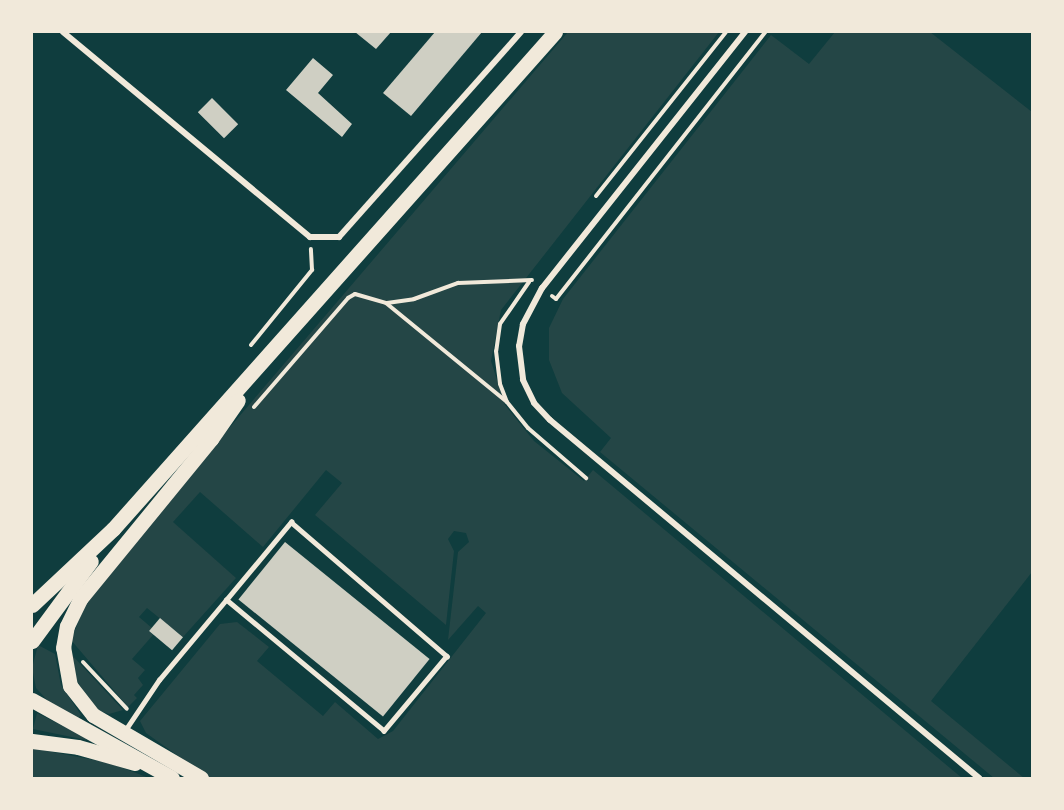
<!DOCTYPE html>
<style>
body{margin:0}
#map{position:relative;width:1064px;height:810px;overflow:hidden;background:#0f3d3e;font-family:Barlow,sans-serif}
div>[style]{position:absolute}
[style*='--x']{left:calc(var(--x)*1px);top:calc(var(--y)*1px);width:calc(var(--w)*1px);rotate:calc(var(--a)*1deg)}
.green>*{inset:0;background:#244646}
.building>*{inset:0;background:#cfcfc3;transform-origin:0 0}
.path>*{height:4px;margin:-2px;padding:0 2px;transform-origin:2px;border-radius:2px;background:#f1e9da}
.service>*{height:4.5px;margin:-2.25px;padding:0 2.25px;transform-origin:2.25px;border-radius:2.25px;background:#f1e9da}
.minor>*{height:6px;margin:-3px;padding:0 3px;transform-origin:3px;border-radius:3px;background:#f1e9da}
.primary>*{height:15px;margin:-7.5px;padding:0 7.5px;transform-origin:7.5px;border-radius:7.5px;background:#f1e9da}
span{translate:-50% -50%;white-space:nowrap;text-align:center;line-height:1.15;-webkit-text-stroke:6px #f1e9da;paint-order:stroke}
.frame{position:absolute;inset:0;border:33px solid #f1e9da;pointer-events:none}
</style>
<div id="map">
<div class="green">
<div style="clip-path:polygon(568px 32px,719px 32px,501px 310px,491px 361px,505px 405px,534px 441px,584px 481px,593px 470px,962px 778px,209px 778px,146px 733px,140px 721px,220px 624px,237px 622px,269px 647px,257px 661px,323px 716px,335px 702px,378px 739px,393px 731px,486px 613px,478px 606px,448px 640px,458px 552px,469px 542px,466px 533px,454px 531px,448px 539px,454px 551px,446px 625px,315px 515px,342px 483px,326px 470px,263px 547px,200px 492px,173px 522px,236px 578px,183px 637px,147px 608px,139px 617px,152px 628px,149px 631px,153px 635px,132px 659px,145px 670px,138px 678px,143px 685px,134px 695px,137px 698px,128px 707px,71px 640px,86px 603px,207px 454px)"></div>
<div style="clip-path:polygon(835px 32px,930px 32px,1032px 112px,1032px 572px,931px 701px,1024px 778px,994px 778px,600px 452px,611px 438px,562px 393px,549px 360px,549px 328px,563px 299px,771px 35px,809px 64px)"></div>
<div style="clip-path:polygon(38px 645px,55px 654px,61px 685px,81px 715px,78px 719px,48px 701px,36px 688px,32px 668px)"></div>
<div style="clip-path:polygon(72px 655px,123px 710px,109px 714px,97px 710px,77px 681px)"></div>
<div style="clip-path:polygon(37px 713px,87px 738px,86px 740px,33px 729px)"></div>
<div style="clip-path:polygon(32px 748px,110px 763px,149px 778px,32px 778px)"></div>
</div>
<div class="building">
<div style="clip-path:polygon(355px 32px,391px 32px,376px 49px)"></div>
<div style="clip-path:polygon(435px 32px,482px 32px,411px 116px,383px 93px)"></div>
<div style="clip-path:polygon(313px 58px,333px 75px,318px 93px,352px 124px,342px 137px,286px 90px)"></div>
<div style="left:212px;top:98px;width:37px;height:20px;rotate:45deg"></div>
<div style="left:285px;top:542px;width:186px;height:74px;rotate:39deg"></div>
<div style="left:160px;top:618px;width:30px;height:17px;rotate:40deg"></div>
</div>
<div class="path">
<div style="--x:596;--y:196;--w:209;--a:-51.6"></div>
<div style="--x:529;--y:282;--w:51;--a:124.6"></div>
<div style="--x:500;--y:324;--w:27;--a:98"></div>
<div style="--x:496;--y:351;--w:33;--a:83"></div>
<div style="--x:500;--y:384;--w:19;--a:69"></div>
<div style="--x:507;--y:402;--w:33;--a:51"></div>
<div style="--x:528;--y:428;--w:77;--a:40.8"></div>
<div style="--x:552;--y:296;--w:5;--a:37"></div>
<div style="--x:556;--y:299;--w:339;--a:-51.9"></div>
<div style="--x:387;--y:303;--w:27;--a:-8"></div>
<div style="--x:414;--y:299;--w:47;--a:-20"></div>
<div style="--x:458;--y:283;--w:74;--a:-2.3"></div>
<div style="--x:251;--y:345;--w:97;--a:-50.9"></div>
<div style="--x:312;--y:270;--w:21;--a:-93"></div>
<div style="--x:254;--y:407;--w:144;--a:-49.2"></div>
<div style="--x:348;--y:298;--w:8;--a:-30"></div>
<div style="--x:355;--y:294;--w:32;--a:16"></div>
<div style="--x:386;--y:303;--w:156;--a:39.3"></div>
<div style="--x:83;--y:662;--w:64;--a:46.9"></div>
</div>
<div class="service">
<div style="--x:124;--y:732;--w:63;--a:-56.1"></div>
<div style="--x:159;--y:680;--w:104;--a:-50.1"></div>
<div style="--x:226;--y:600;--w:102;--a:-50.2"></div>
<div style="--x:291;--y:522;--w:206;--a:40.7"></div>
<div style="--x:447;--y:656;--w:98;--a:130"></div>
<div style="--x:384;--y:731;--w:205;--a:-140.3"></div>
</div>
<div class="minor">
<div style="--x:63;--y:32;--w:321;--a:39.7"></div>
<div style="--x:310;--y:237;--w:29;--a:0"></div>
<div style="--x:339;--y:237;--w:274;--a:-48.4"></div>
<div style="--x:745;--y:32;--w:327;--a:128.4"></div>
<div style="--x:542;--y:288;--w:41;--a:117.8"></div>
<div style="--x:523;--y:324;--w:22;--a:100"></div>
<div style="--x:519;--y:346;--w:34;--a:83"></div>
<div style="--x:523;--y:380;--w:25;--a:64"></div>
<div style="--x:534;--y:403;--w:23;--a:47"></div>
<div style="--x:550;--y:420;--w:559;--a:39.84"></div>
</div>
<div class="primary">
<div style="--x:32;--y:605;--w:111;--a:-43.2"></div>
<div style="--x:113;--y:529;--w:665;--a:-48.35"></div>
<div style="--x:32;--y:641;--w:99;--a:-53.6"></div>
<div style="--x:32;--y:700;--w:160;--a:29.1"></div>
<div style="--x:32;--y:741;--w:46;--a:7.4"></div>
<div style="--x:78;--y:747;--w:59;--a:15.7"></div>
<div style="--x:201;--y:778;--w:125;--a:-149.7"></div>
<div style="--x:93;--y:715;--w:37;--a:-128"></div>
<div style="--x:70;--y:686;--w:39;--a:-100"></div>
<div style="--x:63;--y:648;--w:22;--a:-80"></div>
<div style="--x:67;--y:626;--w:30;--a:-64"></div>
<div style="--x:80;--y:599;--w:207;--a:-50.7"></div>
<div style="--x:211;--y:439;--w:47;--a:-55.3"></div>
</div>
<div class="frame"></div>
</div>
